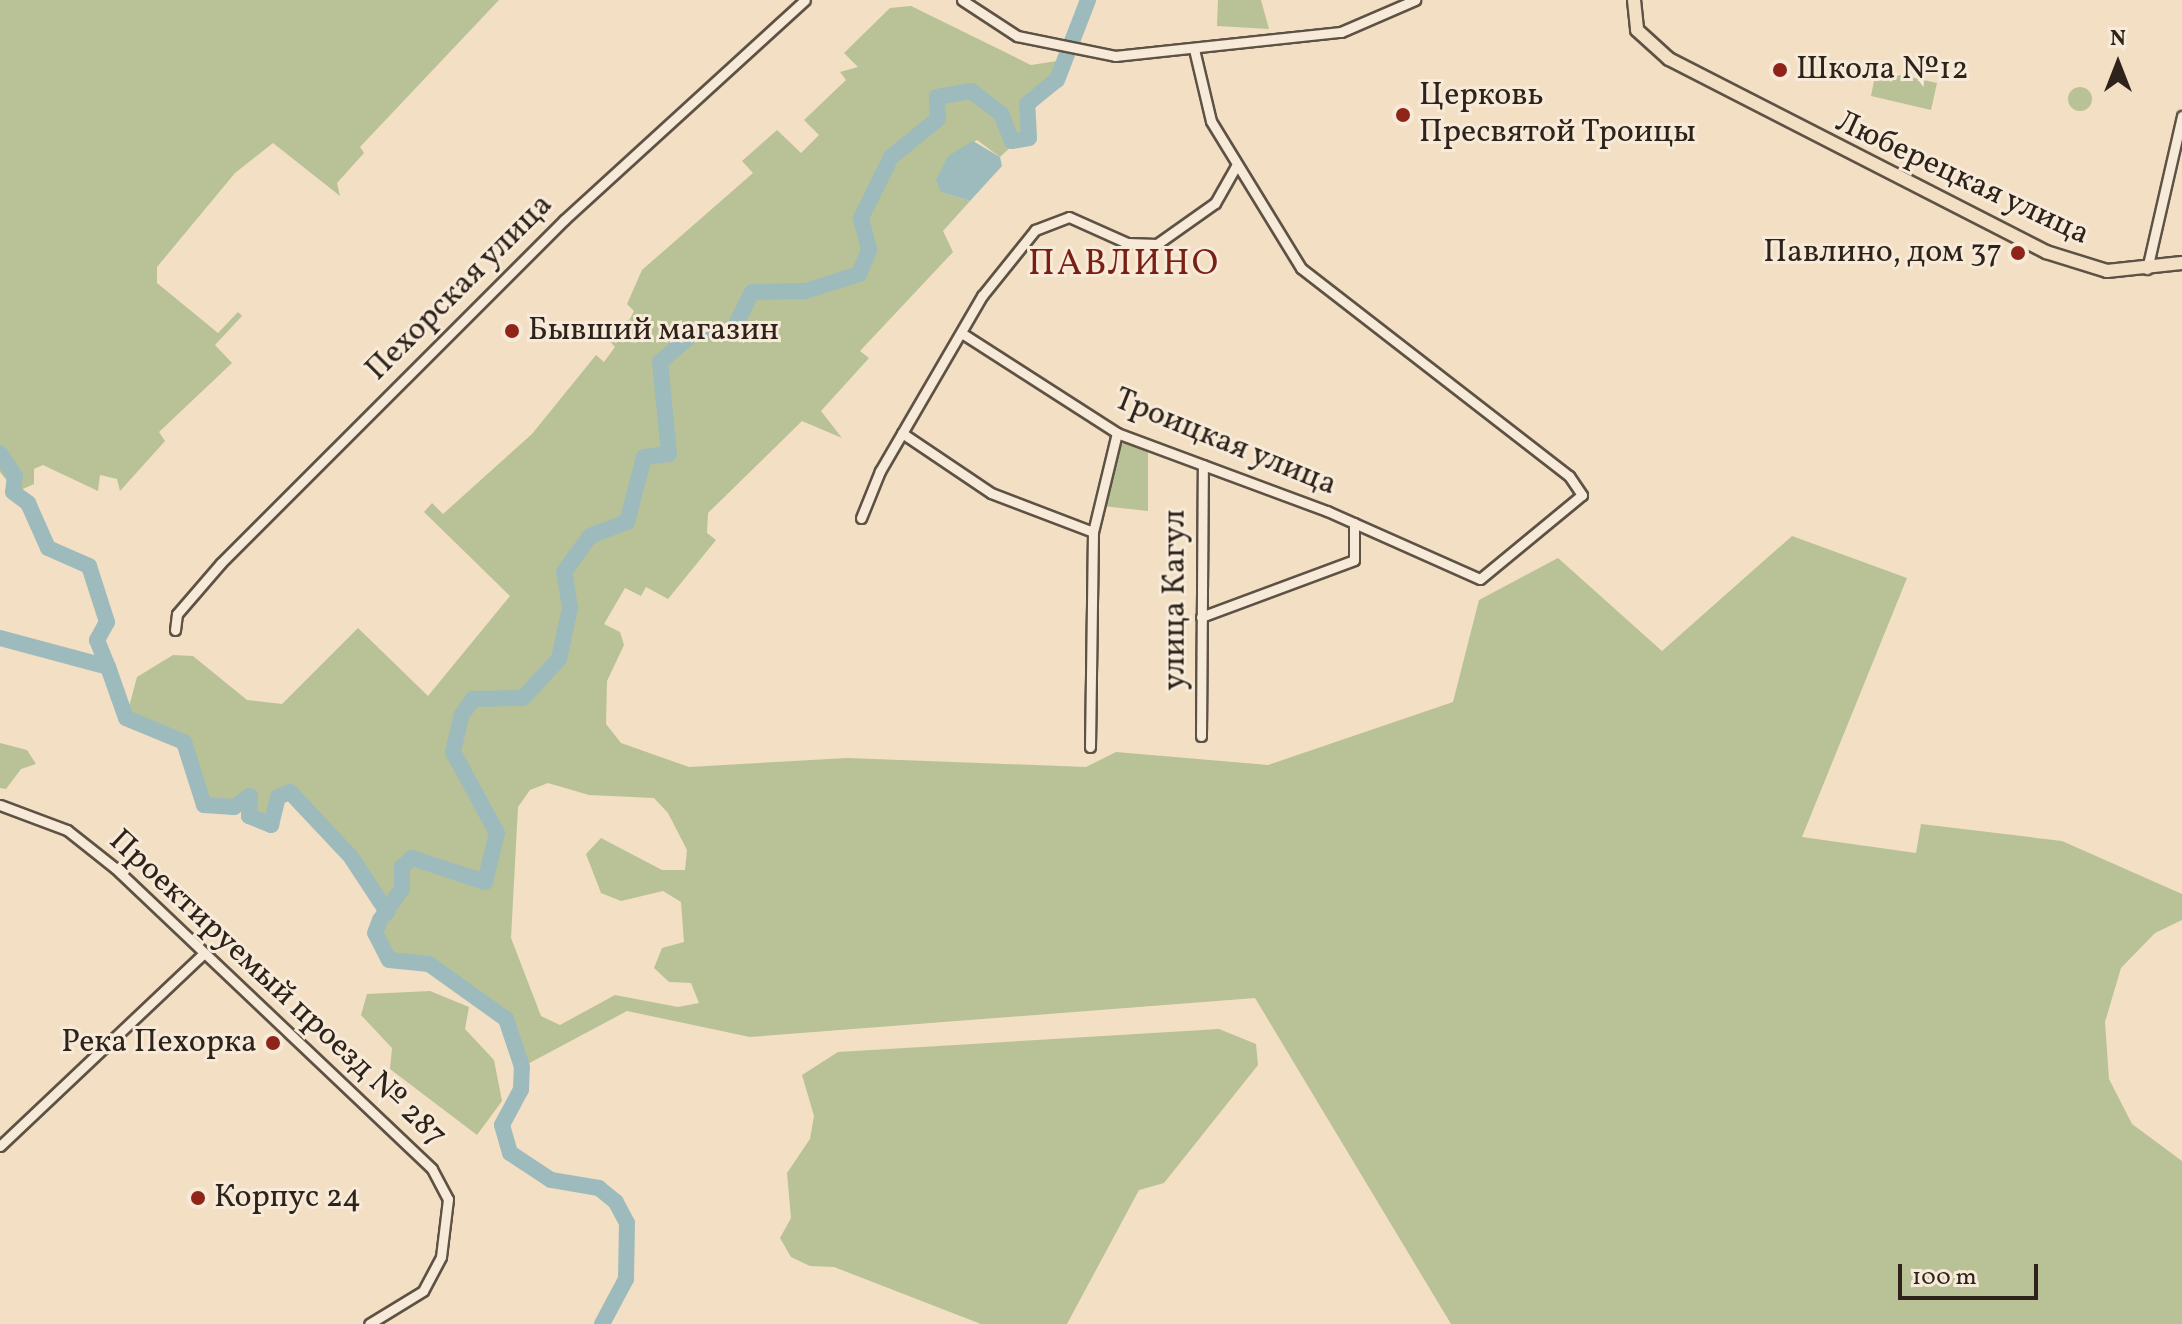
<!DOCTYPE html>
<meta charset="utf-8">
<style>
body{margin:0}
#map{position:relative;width:2182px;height:1324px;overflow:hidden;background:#f2dfc4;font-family:Vollkorn,serif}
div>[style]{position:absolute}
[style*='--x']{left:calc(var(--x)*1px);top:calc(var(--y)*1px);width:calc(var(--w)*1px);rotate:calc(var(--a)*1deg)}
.green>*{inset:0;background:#b8c296}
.round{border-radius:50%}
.water>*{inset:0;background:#9dbbbc}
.river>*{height:16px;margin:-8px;padding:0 8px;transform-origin:8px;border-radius:8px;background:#9dbbbc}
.roads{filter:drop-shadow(2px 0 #5e5244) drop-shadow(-2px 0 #5e5244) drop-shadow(0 2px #5e5244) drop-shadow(0 -2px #5e5244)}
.minor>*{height:9px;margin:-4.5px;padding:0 4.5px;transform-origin:4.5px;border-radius:4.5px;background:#f7ead9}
.major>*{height:12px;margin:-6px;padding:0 6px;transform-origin:6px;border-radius:6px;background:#f2dfc4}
.dots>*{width:22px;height:22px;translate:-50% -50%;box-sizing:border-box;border:4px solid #f7ead9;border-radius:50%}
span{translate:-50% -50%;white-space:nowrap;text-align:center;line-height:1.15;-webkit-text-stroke:6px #f7ead9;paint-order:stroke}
.poi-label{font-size:32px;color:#2d231a}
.left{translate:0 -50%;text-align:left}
.right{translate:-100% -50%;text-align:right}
.street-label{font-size:32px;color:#2d231a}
.quarter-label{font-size:36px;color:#7a1f14;letter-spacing:2px}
.north{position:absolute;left:2078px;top:24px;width:80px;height:80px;-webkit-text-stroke:6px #f7ead9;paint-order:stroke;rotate:0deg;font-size:22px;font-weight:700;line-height:32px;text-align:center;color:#2d231a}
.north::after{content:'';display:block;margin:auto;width:28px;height:36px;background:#2d231a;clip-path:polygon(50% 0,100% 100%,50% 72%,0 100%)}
.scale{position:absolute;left:1898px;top:1264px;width:140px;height:36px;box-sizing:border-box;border:4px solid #2d231a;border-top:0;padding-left:10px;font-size:24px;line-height:28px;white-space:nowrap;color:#2d231a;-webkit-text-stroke:6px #f7ead9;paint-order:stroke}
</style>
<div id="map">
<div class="green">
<div style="clip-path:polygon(0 0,499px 0,360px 147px,364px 153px,337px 183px,340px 196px,273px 143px,235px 173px,157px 267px,157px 283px,218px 333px,238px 312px,242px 316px,215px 345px,232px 363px,159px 432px,165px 441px,120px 491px,117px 479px,100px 475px,98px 491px,43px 465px,34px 469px,34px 484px,16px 492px,0 472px)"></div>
<div style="clip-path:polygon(1218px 0,1261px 0,1269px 29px,1217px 26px)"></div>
<div style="clip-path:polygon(evenodd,911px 6px,1031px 65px,1057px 61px,1052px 77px,1029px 92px,1026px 133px,1000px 157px,977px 140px,947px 159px,941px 192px,970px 201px,943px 231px,953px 252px,860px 351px,869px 358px,821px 411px,842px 438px,802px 421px,708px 513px,707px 533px,716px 540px,668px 599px,646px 587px,641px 596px,625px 588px,604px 624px,620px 632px,624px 645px,607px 681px,606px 724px,621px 743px,689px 767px,847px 758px,1086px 767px,1116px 752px,1268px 765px,1453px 702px,1479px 600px,1558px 558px,1662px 651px,1792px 536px,1907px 578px,1802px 837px,1916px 853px,1921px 824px,2062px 841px,2182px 894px,2182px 920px,2155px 933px,2121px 968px,2105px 1022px,2109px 1079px,2132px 1124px,2182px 1161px,2182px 1324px,1451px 1324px,1255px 998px,750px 1037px,627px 1011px,522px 1067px,506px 1019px,429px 964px,389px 960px,375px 933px,386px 911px,351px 857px,290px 792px,278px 797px,271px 825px,249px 816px,250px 796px,234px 807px,204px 805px,184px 741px,126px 718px,137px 677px,173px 655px,193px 656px,247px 700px,282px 704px,358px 628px,428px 696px,510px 596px,424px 512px,432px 503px,443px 514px,532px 434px,596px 355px,604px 362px,615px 347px,605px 336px,630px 319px,634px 311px,627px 304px,642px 270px,753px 173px,742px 161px,777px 130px,801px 153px,819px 135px,804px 120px,846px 80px,840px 72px,858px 67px,844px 53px,890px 8px,911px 6px,548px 783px,589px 795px,654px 798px,668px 813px,687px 850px,685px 870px,662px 870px,601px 838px,586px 854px,601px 893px,621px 901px,663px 891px,681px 902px,684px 942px,662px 948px,654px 968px,669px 982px,691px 983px,699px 1003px,678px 1007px,615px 995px,560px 1025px,541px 1016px,511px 938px,518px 807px,530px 790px,548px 783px)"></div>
<div style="clip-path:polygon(1901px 75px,1937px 83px,1931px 110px,1871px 96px,1874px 81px)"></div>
<div class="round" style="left:2068px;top:87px;width:24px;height:24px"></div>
<div style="clip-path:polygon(1129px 441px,1148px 448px,1148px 511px,1102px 506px,1117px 446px)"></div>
<div style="clip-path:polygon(0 743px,27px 750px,36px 764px,21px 769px,6px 789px,0 788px)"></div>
<div style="clip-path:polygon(430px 991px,469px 1007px,465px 1029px,494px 1060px,502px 1101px,477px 1135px,390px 1069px,392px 1048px,361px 1015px,367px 994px)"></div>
<div style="clip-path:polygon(1219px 1029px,1256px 1044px,1258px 1065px,1164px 1183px,1139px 1190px,1067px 1324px,981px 1324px,834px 1267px,810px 1266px,791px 1257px,780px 1238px,791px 1218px,787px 1173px,810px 1139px,814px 1116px,802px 1075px,838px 1052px)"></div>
</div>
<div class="water">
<div style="clip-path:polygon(973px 141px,1000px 157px,1002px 166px,970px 201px,941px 192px,936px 180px,948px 156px)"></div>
</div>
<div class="river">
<div style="--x:0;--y:453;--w:27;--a:57"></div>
<div style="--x:15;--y:476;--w:16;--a:97"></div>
<div style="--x:13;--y:492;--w:19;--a:36"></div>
<div style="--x:28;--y:503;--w:49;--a:66"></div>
<div style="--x:48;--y:548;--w:45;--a:23.7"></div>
<div style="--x:89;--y:566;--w:59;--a:72.2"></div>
<div style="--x:107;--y:622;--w:21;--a:119"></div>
<div style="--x:97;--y:640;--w:29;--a:68"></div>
<div style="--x:0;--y:638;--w:112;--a:15"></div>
<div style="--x:108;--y:667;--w:54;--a:70.6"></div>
<div style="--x:126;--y:718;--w:63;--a:22.5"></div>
<div style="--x:184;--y:742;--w:66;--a:72.4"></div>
<div style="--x:204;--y:805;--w:30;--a:4"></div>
<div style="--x:234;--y:807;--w:19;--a:-35"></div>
<div style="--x:250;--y:796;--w:20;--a:93"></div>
<div style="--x:249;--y:816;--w:24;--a:22"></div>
<div style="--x:271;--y:825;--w:29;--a:-76"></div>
<div style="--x:278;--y:797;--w:13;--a:-23"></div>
<div style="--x:290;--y:792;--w:89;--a:46.8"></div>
<div style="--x:351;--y:857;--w:66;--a:56.8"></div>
<div style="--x:602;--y:1324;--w:51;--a:-61.9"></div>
<div style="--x:626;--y:1279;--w:56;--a:-89"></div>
<div style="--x:627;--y:1223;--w:24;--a:-118"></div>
<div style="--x:616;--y:1202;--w:22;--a:-141"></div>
<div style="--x:599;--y:1188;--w:49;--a:-170.5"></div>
<div style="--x:551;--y:1180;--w:49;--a:-146.6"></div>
<div style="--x:510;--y:1153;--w:29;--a:-106"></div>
<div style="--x:502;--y:1125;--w:40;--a:-62"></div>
<div style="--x:521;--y:1090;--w:23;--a:-88"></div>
<div style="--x:522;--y:1067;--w:51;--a:-108.4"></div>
<div style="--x:506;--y:1019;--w:95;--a:-144.5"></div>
<div style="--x:429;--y:964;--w:40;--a:-174.3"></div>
<div style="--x:389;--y:960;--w:30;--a:-117"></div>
<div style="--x:375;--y:933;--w:14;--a:-69"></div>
<div style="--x:380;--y:920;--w:38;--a:-55"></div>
<div style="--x:402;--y:889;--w:22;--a:-90"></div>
<div style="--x:402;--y:867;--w:13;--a:-42"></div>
<div style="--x:412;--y:858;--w:77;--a:18.2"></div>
<div style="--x:485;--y:882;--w:50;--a:-76.2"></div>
<div style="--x:497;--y:833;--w:92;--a:-118.5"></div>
<div style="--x:453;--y:752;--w:37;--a:-77"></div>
<div style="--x:461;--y:716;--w:21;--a:-55"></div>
<div style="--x:473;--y:699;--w:50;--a:-1.1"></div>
<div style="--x:523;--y:698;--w:53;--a:-47.3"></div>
<div style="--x:559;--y:659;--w:52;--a:-77.8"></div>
<div style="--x:570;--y:608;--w:36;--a:-99"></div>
<div style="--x:564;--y:572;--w:44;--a:-54.2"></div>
<div style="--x:590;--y:536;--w:40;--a:-21"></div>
<div style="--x:627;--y:522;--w:67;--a:-75.3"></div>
<div style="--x:644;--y:457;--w:25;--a:-7"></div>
<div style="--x:669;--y:454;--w:92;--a:-95.6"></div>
<div style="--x:660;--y:362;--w:45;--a:-40.5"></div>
<div style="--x:694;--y:333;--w:39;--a:-4"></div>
<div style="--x:733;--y:330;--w:42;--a:-63.4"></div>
<div style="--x:752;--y:292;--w:54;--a:-1.1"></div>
<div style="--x:806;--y:291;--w:56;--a:-17.8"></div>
<div style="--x:859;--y:274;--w:26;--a:-67"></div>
<div style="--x:869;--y:250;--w:33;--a:-104"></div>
<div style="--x:861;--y:218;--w:68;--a:-63.8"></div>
<div style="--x:891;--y:157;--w:60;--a:-39"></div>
<div style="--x:938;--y:119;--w:22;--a:-93"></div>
<div style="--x:937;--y:97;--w:35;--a:-10"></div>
<div style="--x:971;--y:91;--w:38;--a:37"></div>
<div style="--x:1001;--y:114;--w:29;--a:68"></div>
<div style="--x:1012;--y:141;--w:17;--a:-10"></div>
<div style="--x:1029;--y:138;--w:34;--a:-93"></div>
<div style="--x:1027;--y:104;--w:38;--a:-39"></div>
<div style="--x:1057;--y:80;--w:86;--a:-68.8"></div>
</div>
<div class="roads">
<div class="minor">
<div style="--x:962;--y:0;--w:66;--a:33.2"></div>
<div style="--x:1017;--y:36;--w:100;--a:11.5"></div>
<div style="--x:1115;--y:56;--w:227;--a:-6.1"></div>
<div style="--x:1341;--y:32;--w:81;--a:-23.4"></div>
<div style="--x:2147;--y:269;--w:157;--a:-77.1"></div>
<div style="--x:963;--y:334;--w:183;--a:32.7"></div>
<div style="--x:1117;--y:433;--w:224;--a:20.4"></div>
<div style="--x:1327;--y:511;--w:167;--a:24"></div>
<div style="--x:1480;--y:579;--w:132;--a:-39.5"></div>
<div style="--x:1582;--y:495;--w:23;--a:-124"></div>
<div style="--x:1569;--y:476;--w:339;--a:-142.2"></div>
<div style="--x:1301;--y:268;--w:172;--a:-121.5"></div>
<div style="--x:1211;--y:121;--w:74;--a:-103.3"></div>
<div style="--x:902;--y:433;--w:107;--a:34"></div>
<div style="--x:991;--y:493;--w:109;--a:20.9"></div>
<div style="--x:861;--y:518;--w:51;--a:-68"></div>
<div style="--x:880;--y:471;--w:203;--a:-59.8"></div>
<div style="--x:982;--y:296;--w:85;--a:-51.2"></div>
<div style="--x:1035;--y:230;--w:36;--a:-21"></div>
<div style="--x:1069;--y:217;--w:64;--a:24.1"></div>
<div style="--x:1127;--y:243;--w:30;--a:2"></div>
<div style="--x:1157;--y:244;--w:71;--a:-35.3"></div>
<div style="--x:1215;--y:203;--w:43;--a:-60.4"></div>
<div style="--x:1201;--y:617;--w:163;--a:-20.4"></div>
<div style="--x:1354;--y:560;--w:37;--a:-90"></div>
<div style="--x:175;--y:630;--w:16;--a:-83"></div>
<div style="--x:177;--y:614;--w:67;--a:-49.2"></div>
<div style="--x:221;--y:563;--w:485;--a:-45"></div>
<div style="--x:564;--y:220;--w:326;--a:-42.4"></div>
<div style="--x:1201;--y:736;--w:271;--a:-89.6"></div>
<div style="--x:1090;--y:747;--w:215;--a:-89.2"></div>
<div style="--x:1093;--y:532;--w:102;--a:-76.4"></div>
<div style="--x:0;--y:805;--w:72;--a:20.5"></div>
<div style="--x:67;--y:830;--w:61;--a:38.4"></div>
<div style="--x:115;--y:868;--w:437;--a:43.5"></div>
<div style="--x:432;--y:1169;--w:34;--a:62"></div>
<div style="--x:448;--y:1199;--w:58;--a:96.9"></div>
<div style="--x:441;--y:1257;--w:38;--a:118"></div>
<div style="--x:423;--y:1291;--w:63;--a:148.6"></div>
<div style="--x:0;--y:1146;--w:279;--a:-43.4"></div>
</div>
<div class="major">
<div style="--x:1634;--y:0;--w:30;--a:84"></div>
<div style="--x:1637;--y:30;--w:43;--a:42.2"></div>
<div style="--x:1669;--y:59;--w:424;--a:27.1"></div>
<div style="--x:2046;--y:252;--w:64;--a:17.3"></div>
<div style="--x:2107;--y:271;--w:75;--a:-6.1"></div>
</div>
</div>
<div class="dots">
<div style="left:1780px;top:70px;background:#8f2418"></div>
<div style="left:1403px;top:115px;background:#8f2418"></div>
<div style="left:2018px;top:253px;background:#8f2418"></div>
<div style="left:512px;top:331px;background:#8f2418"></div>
<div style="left:273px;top:1043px;background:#8f2418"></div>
<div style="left:198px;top:1198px;background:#8f2418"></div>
</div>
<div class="poi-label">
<span class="left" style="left:1796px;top:70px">Школа №12</span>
<span class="left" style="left:1419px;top:115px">Церковь<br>Пресвятой Троицы</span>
<span class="right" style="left:2002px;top:253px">Павлино, дом 37</span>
<span class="left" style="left:528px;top:331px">Бывший магазин</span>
<span class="right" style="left:257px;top:1043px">Река Пехорка</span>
<span class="left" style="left:214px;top:1198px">Корпус 24</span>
</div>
<div class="street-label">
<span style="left:1962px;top:179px;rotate:25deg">Люберецкая улица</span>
<span style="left:460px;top:288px;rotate:-45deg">Пехорская улица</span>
<span style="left:1225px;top:443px;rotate:22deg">Троицкая улица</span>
<span style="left:1176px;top:600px;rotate:-90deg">улица Кагул</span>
<span style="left:277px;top:989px;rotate:43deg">Проектируемый проезд № 287</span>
</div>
<div class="quarter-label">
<span style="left:1124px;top:266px">ПАВЛИНО</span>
</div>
<div class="north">N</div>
<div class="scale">100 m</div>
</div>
